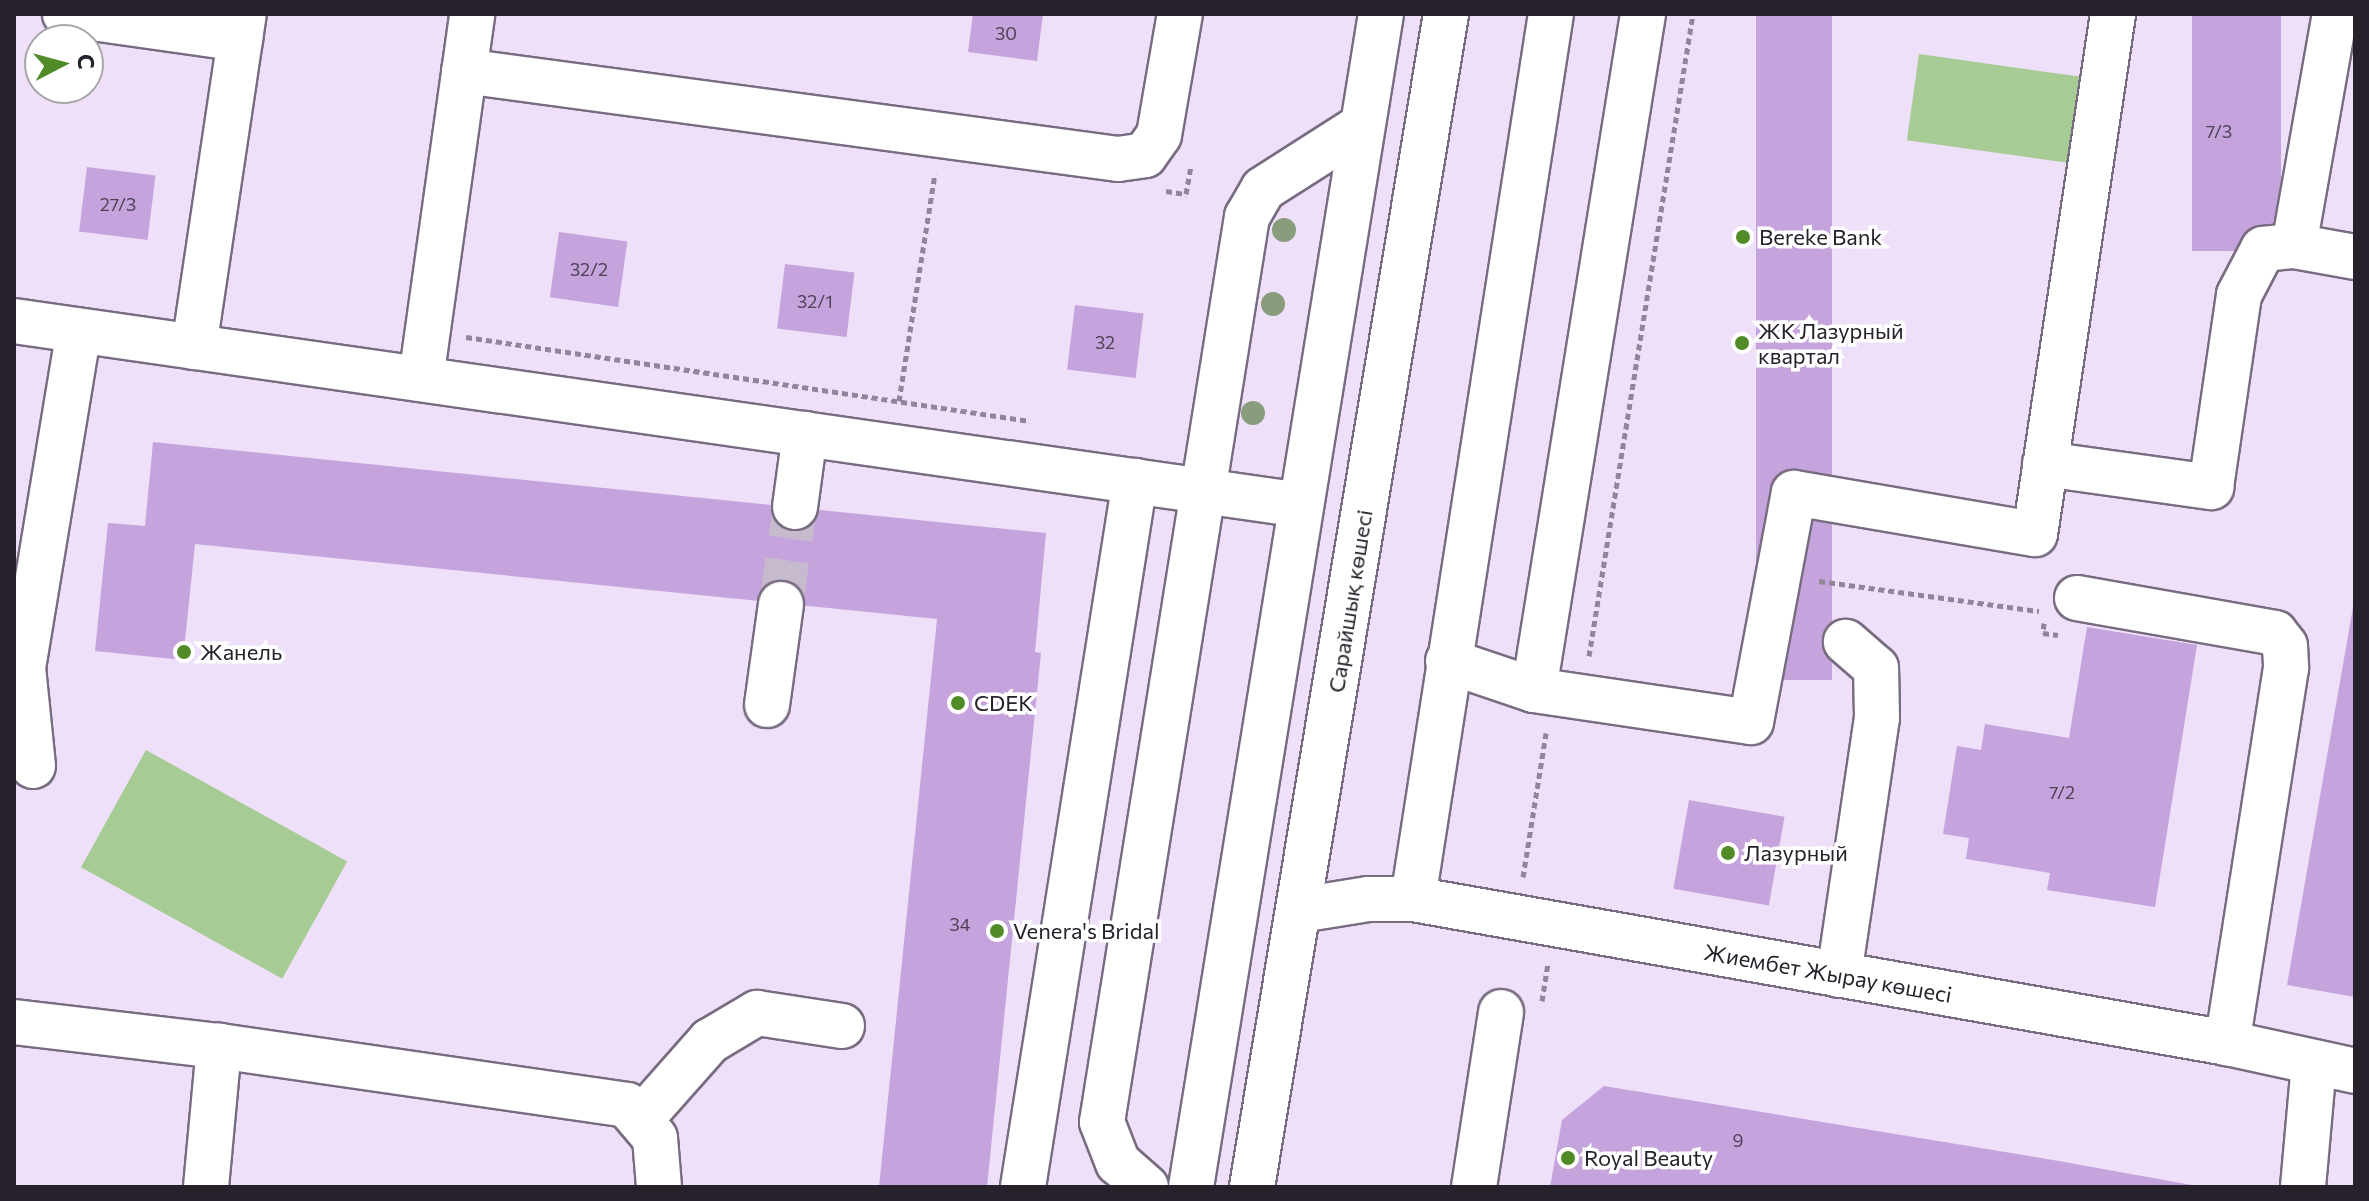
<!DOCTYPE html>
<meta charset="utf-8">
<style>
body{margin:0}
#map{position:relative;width:2369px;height:1201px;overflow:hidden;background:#eee0f8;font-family:Commissioner,sans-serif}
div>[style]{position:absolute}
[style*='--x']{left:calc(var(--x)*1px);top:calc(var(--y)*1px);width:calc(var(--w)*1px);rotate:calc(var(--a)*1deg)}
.green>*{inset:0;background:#a7cb94;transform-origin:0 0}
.building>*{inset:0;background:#c5a3dc;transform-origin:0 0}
.minor-tunnel>*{height:44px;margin-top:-22px;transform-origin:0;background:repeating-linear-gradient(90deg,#c6bacf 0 44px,transparent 0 66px)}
.path>*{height:5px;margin-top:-2.5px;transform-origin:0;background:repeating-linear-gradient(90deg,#908697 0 6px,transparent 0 10px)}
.roads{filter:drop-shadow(2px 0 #786c81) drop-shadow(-2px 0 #786c81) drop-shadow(0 2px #786c81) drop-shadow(0 -2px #786c81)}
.minor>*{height:44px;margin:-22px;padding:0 22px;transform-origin:22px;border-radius:22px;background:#fff}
.major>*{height:44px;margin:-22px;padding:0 22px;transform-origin:22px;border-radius:22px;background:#fff}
.trees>*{width:24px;height:24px;margin:-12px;border-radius:50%;background:#899c7b}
.dots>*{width:22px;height:22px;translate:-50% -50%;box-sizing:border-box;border:4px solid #fff;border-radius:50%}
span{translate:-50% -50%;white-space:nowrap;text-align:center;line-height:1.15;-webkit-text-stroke:7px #fff;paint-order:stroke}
.number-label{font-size:18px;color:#4e4256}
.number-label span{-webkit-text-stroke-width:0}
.poi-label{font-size:22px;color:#26212a}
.left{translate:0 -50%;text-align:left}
.street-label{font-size:22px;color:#26212a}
.frame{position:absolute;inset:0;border:16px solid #26212a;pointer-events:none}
.north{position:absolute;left:24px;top:24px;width:80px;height:80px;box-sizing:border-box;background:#fff;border:2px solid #a8a6aa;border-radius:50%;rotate:84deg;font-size:22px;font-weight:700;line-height:32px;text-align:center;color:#26212a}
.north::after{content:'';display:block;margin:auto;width:28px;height:36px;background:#508b28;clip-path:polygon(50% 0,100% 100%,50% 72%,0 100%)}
</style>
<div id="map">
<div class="green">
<div style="left:1919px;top:54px;width:171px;height:87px;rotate:8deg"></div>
<div style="left:146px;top:750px;width:230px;height:134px;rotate:29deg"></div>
</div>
<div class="building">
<div style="clip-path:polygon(973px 14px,1043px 14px,1037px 61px,968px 52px)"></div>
<div style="left:1756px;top:14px;width:76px;height:666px"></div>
<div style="left:2192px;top:14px;width:89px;height:237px"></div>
<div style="left:87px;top:167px;width:69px;height:65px;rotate:7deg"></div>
<div style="left:559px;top:232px;width:69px;height:66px;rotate:8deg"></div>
<div style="left:785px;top:264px;width:70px;height:65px;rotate:7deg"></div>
<div style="left:1075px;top:305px;width:69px;height:65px;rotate:7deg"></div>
<div style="clip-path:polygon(153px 442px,1046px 533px,1035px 652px,1041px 653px,987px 1187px,879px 1187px,937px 619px,195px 544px,183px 660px,95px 651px,108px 523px,145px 526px)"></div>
<div style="clip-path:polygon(2355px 596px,2355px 997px,2287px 985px)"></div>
<div style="clip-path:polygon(2087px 627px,2197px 645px,2155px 907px,2047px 890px,2050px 873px,1966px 859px,1969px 838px,1943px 834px,1957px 746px,1981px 750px,1985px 724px,2069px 738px)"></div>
<div style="left:1689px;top:800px;width:97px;height:90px;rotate:10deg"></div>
<div style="clip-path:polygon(1604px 1086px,2053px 1160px,2203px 1187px,1550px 1187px,1562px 1120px)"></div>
</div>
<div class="minor-tunnel">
<div style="--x:781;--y:604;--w:98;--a:-81.8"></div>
</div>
<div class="path">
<div style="--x:1166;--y:191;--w:20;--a:9"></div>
<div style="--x:1186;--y:194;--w:29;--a:-80"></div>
<div style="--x:466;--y:337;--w:570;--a:8.47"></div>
<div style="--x:899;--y:401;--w:230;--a:-81"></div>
<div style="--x:1819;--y:581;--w:222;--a:7.8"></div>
<div style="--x:2044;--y:623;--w:10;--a:96"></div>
<div style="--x:2043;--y:633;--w:15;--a:8"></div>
<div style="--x:1589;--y:656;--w:650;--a:-80.8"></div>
<div style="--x:1523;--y:877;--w:146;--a:-80.9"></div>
<div style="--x:1542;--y:1001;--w:38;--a:-81"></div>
</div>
<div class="roads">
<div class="minor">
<div style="--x:65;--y:14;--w:177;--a:8.1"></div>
<div style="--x:464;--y:71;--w:660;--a:7.66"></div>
<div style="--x:1118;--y:159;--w:27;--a:-8"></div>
<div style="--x:1145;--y:155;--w:24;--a:-55"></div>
<div style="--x:1159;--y:135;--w:123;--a:-80.2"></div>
<div style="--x:2294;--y:246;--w:236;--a:-80"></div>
<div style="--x:14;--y:321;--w:1300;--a:8.14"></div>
<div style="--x:194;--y:347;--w:337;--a:-81.5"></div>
<div style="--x:421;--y:379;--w:369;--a:-82"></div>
<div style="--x:2045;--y:464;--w:168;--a:7.9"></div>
<div style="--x:2211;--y:487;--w:194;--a:-81.7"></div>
<div style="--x:2239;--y:295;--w:52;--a:-62.4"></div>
<div style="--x:2263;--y:249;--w:31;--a:-6"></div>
<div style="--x:2294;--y:246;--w:62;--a:10.2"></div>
<div style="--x:795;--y:507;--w:74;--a:-82.2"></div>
<div style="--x:2077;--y:598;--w:201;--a:10"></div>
<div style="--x:2275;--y:633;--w:16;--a:52"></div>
<div style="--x:2285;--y:646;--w:22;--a:87"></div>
<div style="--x:2286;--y:668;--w:380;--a:98.9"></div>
<div style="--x:1448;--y:661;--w:91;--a:18.6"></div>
<div style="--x:1534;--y:690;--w:219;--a:8.4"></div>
<div style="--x:1751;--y:722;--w:233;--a:-79.4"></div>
<div style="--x:1794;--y:493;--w:244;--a:9.7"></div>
<div style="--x:2035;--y:534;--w:526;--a:-81.47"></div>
<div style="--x:1534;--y:690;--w:685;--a:-80.84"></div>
<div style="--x:767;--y:705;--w:102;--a:-82.1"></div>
<div style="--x:33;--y:766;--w:99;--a:-95.8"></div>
<div style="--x:23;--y:668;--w:342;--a:-80.6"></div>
<div style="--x:1413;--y:899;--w:896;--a:-81.14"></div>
<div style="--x:1300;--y:910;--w:69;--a:-9.2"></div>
<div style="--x:1368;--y:899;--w:45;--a:0"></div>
<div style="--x:1413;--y:899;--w:827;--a:10.03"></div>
<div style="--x:2227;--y:1043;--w:131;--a:12.3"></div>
<div style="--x:1839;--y:975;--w:260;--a:-81.6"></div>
<div style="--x:1877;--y:718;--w:50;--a:-91.1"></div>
<div style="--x:1876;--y:668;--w:40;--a:-139"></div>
<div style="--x:14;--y:1022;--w:206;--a:6.7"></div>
<div style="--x:640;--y:1120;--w:106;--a:-48.5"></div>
<div style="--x:710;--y:1041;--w:55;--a:-30.8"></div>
<div style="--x:757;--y:1013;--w:86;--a:8.7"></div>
<div style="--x:206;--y:1187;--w:142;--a:-84.7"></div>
<div style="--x:219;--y:1046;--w:412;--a:8.2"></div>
<div style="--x:627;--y:1105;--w:43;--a:49.7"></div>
<div style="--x:655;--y:1138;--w:49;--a:85.3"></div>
<div style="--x:1023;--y:1187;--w:715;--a:-80.99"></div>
<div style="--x:1146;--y:1187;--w:37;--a:-139"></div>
<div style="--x:1118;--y:1163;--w:44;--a:-111.3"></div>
<div style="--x:1102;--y:1122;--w:917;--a:-80.9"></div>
<div style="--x:1247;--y:217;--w:32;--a:-60"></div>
<div style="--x:1263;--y:189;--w:117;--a:-32.5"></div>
<div style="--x:1474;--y:1187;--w:177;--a:-81.2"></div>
<div style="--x:2303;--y:1187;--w:123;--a:-84.9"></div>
</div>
<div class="major">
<div style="--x:1191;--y:1187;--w:1188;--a:-80.8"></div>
<div style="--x:1252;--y:1187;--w:1189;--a:-80.61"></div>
</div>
</div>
<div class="trees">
<div style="left:1284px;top:230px"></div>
<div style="left:1273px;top:304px"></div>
<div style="left:1253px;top:413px"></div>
</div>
<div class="dots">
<div style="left:1743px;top:237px;background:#508b28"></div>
<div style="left:1742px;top:343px;background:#508b28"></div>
<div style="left:184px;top:652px;background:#508b28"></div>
<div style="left:958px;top:703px;background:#508b28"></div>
<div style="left:1728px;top:853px;background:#508b28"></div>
<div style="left:997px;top:931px;background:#508b28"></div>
<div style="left:1568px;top:1158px;background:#508b28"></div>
</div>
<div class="number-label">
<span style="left:1006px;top:33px">30</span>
<span style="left:2219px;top:131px">7/3</span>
<span style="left:118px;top:204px">27/3</span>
<span style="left:589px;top:269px">32/2</span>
<span style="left:815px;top:301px">32/1</span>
<span style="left:1105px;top:342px">32</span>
<span style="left:2062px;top:792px">7/2</span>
<span style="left:960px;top:924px">34</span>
<span style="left:1738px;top:1140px">9</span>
</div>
<div class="poi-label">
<span class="left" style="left:1759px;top:237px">Bereke Bank</span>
<span class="left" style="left:1758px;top:343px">ЖК Лазурный<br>квартал</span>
<span class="left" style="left:200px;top:652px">Жанель</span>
<span class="left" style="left:974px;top:703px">CDEK</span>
<span class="left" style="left:1744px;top:853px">Лазурный</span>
<span class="left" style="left:1013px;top:931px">Venera's Bridal</span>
<span class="left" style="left:1584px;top:1158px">Royal Beauty</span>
</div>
<div class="street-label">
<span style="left:1350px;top:601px;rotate:-81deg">Сарайшық көшесі</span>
<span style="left:1828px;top:973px;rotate:10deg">Жиембет Жырау көшесі</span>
</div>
<div class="frame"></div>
<div class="north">С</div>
</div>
